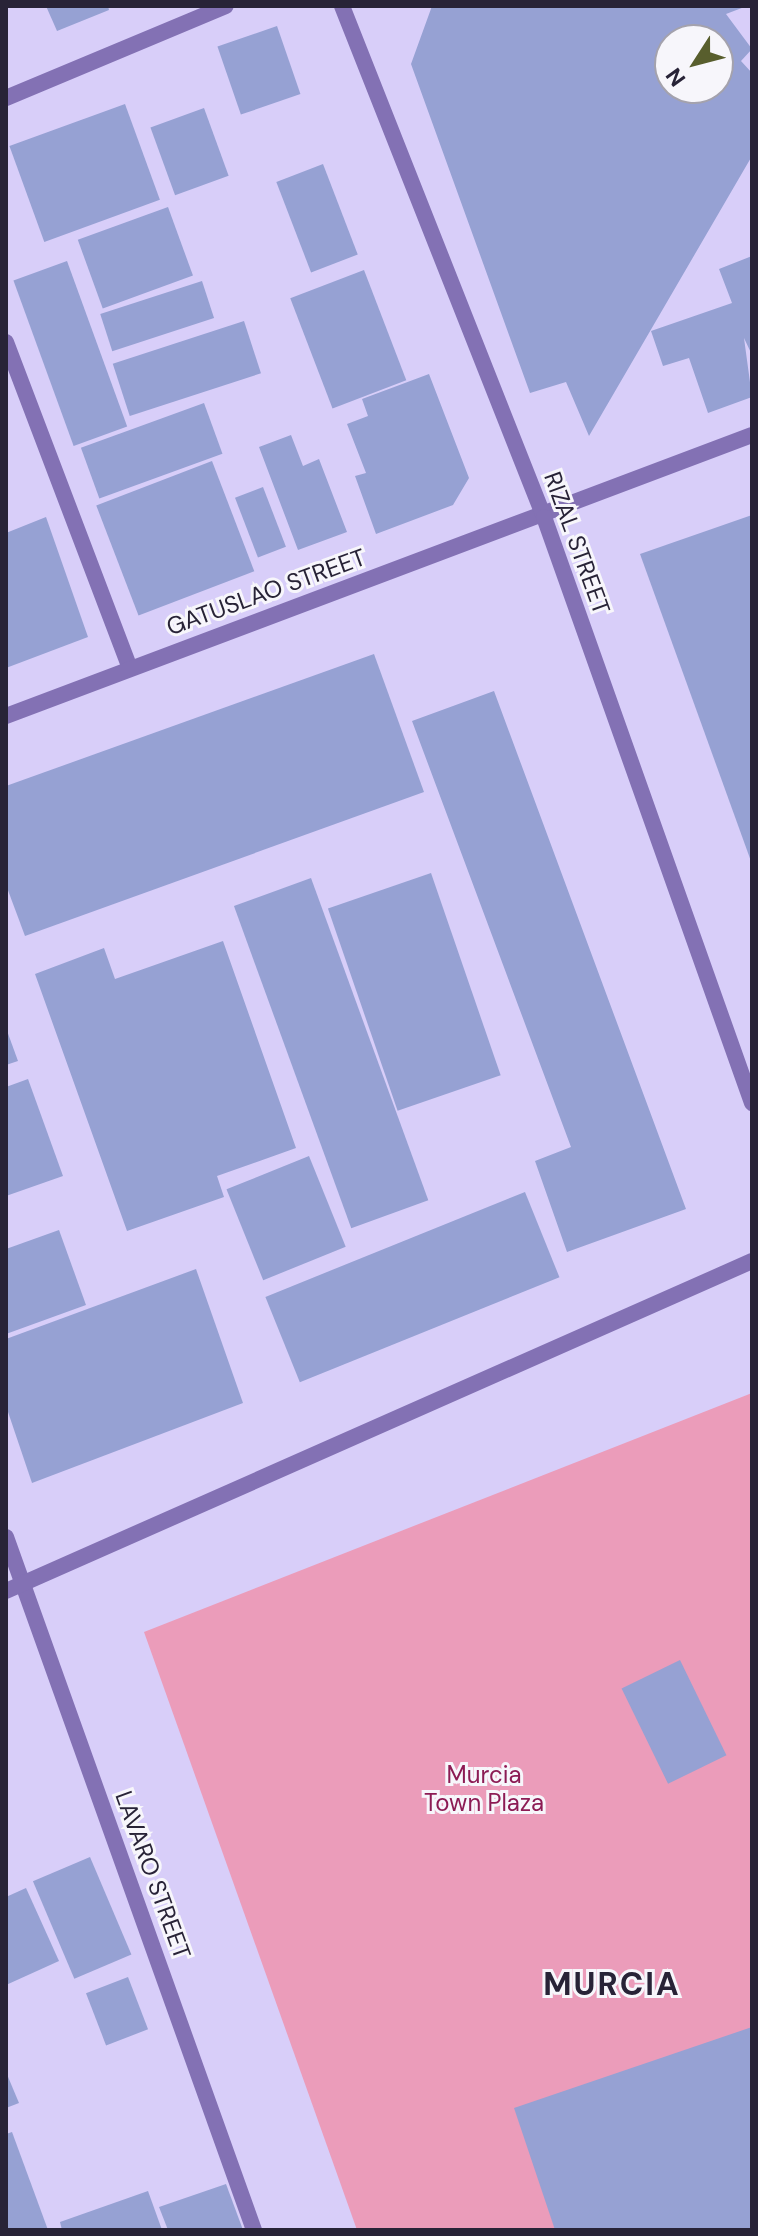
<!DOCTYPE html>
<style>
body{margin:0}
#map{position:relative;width:758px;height:2236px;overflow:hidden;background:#d8cef9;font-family:"DM Sans",sans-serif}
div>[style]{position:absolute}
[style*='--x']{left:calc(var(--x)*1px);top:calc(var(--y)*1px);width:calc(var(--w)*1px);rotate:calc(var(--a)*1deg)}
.green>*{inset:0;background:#eb9cba}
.building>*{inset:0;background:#96a1d3;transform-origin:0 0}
.minor>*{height:16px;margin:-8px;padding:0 8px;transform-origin:8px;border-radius:8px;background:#8371b4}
.tertiary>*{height:16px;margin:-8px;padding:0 8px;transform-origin:8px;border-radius:8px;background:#8371b4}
span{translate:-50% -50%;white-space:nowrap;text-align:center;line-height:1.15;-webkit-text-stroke:6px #f7f6fb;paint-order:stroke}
.street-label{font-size:24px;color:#282337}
.park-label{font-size:24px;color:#8c1b54}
.district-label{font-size:32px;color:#282337;font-weight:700;letter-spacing:2px}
.frame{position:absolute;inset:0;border:8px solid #282337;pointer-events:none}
.north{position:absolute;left:654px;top:24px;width:80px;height:80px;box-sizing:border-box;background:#f7f6fb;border:2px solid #a4a2ad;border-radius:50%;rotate:234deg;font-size:22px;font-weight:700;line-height:32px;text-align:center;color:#282337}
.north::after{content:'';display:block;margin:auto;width:28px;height:36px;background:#585e2d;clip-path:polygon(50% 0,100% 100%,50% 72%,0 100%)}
</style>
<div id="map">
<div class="green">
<div style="clip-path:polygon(752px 1393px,752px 2230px,357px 2230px,144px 1632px)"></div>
</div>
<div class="building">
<div style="clip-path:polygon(46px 6px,108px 6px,109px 10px,57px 31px)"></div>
<div style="clip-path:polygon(evenodd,432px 6px,747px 6px,726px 14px,752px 49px,741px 61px,752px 73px,752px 156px,589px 436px,566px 382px,530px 393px,411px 64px,432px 6px,670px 40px,718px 40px,718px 88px,670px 88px,670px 40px)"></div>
<div style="left:277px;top:26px;width:72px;height:63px;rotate:71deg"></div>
<div style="left:125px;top:104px;width:102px;height:123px;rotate:70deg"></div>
<div style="left:204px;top:108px;width:72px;height:57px;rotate:70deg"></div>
<div style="left:323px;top:164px;width:97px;height:50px;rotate:69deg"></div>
<div style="left:168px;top:207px;width:73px;height:96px;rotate:70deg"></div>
<div style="clip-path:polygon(752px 256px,752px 355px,744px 338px,752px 397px,708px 413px,689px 358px,663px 366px,651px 331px,732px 303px,719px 269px)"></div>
<div style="left:67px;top:261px;width:176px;height:57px;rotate:70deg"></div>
<div style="left:364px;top:270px;width:118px;height:79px;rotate:69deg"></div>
<div style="left:202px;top:281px;width:39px;height:107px;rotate:72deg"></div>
<div style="left:244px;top:321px;width:55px;height:138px;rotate:72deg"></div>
<div style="clip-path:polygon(429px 374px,469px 478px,453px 505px,376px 534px,355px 476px,366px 473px,347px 424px,368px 416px,362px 399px)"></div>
<div style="left:204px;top:403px;width:54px;height:131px;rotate:70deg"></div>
<div style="clip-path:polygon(291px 435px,303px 466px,319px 459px,347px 532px,298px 550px,259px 447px)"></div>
<div style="left:212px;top:461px;width:118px;height:124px;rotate:69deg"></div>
<div style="left:263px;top:487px;width:64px;height:30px;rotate:69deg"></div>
<div style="clip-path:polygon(752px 515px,752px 864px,640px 554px)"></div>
<div style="clip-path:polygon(46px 517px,88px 637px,6px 668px,6px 533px)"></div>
<div style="clip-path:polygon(374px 654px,424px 792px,25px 936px,6px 885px,6px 786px)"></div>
<div style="clip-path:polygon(494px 691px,686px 1209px,567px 1252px,535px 1161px,571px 1147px,412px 721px)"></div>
<div style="left:431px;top:873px;width:214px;height:109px;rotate:71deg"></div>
<div style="left:311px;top:878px;width:343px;height:82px;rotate:70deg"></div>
<div style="clip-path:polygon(223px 941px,296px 1148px,217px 1176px,224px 1197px,127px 1231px,35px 974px,104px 948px,115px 979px)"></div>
<div style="clip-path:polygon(6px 1028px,18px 1061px,6px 1065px)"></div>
<div style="clip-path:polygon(28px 1079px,63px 1176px,6px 1196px,6px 1087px)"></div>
<div style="left:309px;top:1156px;width:98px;height:89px;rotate:68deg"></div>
<div style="left:525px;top:1192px;width:92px;height:280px;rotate:68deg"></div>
<div style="clip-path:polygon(59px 1230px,86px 1305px,6px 1334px,6px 1249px)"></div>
<div style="clip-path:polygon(196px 1269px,243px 1403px,32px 1483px,6px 1406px,6px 1339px)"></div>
<div style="left:680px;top:1660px;width:106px;height:65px;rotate:64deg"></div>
<div style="left:90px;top:1857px;width:106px;height:62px;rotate:67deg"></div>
<div style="clip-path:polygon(26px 1888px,59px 1961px,6px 1985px,6px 1897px)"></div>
<div style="left:128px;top:1977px;width:56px;height:45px;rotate:69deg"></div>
<div style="clip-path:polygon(752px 2027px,752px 2230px,555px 2230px,514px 2108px)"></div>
<div style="clip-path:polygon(6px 2072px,19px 2103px,6px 2108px)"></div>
<div style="clip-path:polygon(12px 2132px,48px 2230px,6px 2230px,6px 2134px)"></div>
<div style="clip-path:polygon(226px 2184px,243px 2230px,168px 2230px,159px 2207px)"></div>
<div style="clip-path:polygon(148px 2191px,162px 2230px,62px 2230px,60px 2222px)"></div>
</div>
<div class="minor">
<div style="--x:6;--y:98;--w:238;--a:-22.7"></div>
<div style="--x:6;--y:342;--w:347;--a:69.2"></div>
<div style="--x:6;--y:716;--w:797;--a:-20.64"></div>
<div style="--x:6;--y:1537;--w:736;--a:70.31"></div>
<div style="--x:6;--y:1591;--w:816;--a:-23.86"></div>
</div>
<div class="tertiary">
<div style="--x:342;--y:6;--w:549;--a:68.43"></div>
<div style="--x:544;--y:517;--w:622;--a:70.46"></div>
</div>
<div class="street-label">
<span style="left:577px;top:543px;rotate:70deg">RIZAL STREET</span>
<span style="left:266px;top:592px;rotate:-20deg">GATUSLAO STREET</span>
<span style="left:153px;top:1875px;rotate:70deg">LAVARO STREET</span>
</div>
<div class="park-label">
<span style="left:484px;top:1789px">Murcia<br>Town Plaza</span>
</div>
<div class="district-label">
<span style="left:612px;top:1984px">MURCIA</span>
</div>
<div class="frame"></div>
<div class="north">N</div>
</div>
